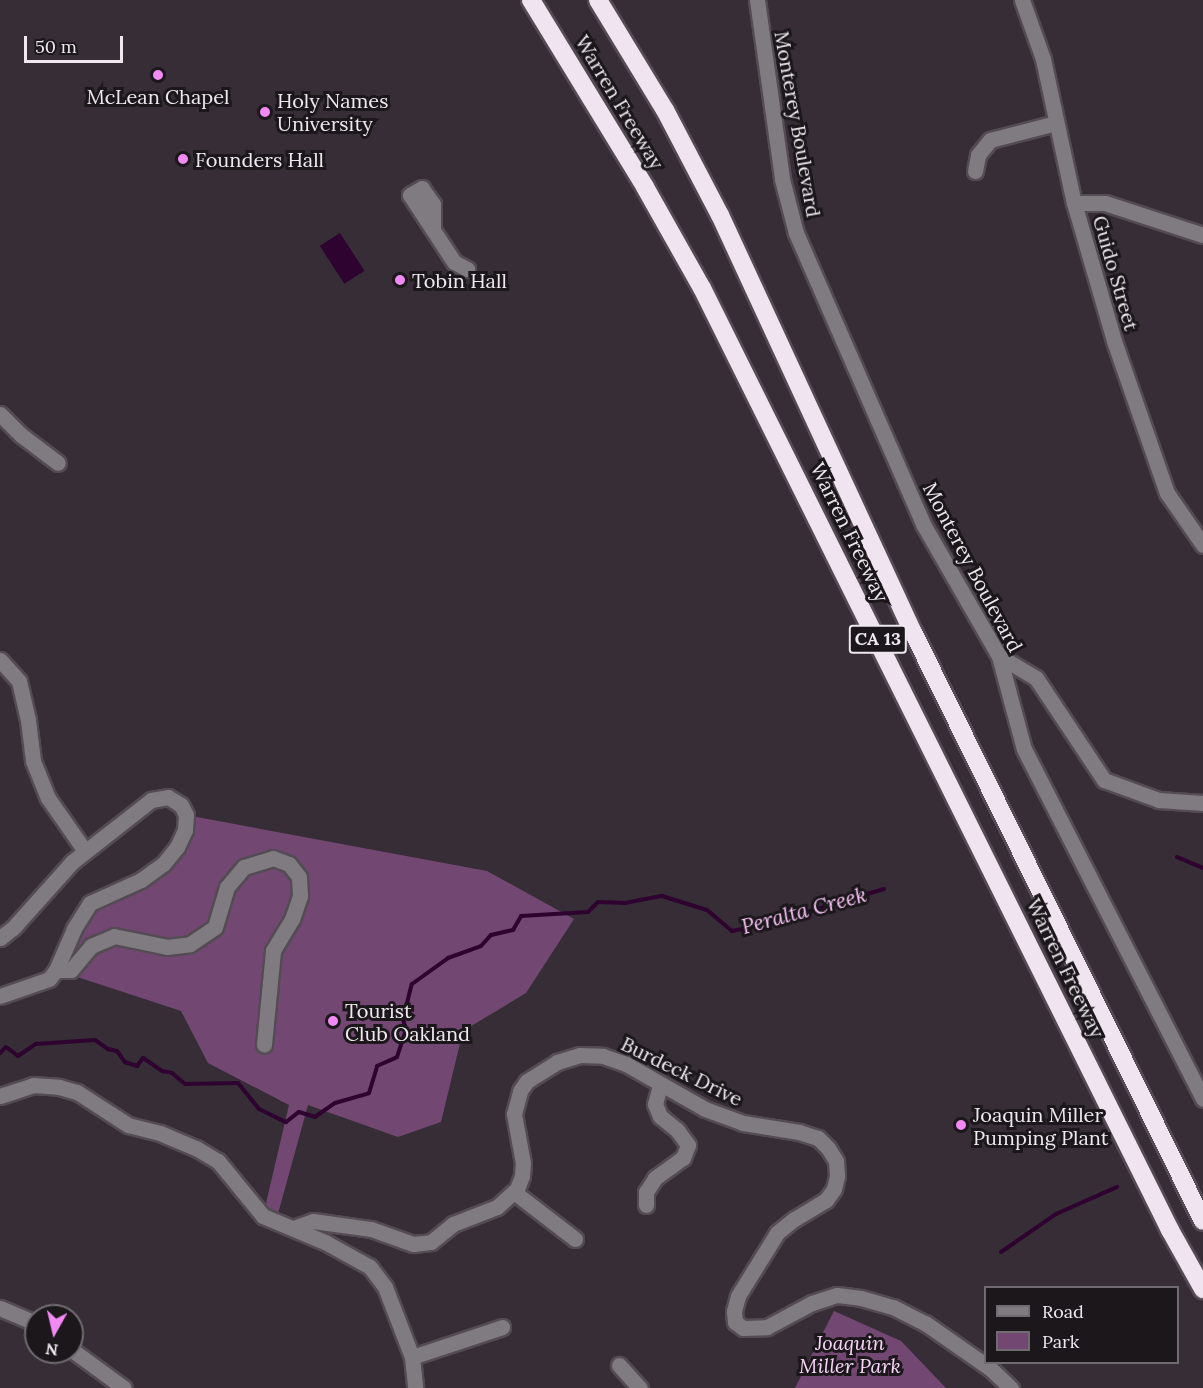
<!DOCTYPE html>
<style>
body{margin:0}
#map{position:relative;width:1203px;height:1388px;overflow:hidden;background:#362d36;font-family:Lora,serif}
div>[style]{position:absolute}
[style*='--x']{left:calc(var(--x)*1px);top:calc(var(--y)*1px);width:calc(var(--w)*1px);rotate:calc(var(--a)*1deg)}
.green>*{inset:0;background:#724872}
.water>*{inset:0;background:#2e0330;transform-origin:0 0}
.stream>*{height:4px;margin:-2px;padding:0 2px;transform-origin:2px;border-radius:2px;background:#2e0330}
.roads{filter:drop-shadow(2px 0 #544b54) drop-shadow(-2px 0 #544b54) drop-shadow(0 2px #544b54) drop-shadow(0 -2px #544b54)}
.minor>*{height:15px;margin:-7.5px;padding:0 7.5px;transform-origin:7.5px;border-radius:7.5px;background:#807b80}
.highway>*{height:18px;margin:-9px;padding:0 9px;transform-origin:9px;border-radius:9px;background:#f0e4f0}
.dots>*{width:16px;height:16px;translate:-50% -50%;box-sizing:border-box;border:3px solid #1b171b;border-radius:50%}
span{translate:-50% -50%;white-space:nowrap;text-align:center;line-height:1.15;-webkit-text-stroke:6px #1b171b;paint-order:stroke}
.shield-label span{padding:2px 4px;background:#1b171b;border:2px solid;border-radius:4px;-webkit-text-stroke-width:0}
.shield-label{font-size:18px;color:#efe9ef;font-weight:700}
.poi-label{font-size:20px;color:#efe9ef}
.left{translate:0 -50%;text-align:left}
.street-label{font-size:20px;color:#efe9ef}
.park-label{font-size:20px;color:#f8d6f8;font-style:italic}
.water-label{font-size:21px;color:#f7c3f6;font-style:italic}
.legend{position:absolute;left:984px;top:1286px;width:195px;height:78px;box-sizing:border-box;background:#1b171b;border:2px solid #706b70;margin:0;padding:8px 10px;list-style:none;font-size:18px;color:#efe9ef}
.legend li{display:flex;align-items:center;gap:12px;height:30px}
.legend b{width:30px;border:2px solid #706b70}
.north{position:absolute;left:24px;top:1304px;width:60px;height:60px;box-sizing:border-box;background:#1b171b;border:2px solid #706b70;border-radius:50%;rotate:188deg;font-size:16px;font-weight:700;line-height:24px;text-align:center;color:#efe9ef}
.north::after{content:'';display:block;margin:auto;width:21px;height:27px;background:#f28af3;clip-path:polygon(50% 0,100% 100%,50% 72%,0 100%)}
.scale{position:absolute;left:24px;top:36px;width:99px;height:27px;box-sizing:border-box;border:3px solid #efe9ef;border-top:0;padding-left:8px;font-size:18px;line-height:21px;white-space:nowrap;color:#efe9ef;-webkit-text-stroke:4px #1b171b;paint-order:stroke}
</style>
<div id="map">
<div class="green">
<div style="clip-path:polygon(186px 815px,487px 871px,574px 919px,526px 993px,463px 1031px,441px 1122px,398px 1137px,308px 1105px,276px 1221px,263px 1216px,289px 1105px,208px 1063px,181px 1011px,56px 970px,81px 915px,163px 864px)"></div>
<div style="clip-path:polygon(834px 1311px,901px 1341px,946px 1388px,795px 1388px)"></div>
</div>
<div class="water">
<div style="left:340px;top:233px;width:45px;height:24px;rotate:57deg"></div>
</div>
<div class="stream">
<div style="--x:1177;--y:857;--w:28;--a:23"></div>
<div style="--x:0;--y:1053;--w:8;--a:-45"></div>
<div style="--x:6;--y:1047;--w:15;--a:37"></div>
<div style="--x:18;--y:1056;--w:22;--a:-34"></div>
<div style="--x:36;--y:1044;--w:59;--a:-3.9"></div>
<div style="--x:95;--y:1040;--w:16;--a:35"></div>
<div style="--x:108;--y:1049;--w:9;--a:13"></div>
<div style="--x:117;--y:1051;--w:14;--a:54"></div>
<div style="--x:125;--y:1062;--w:13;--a:18"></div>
<div style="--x:137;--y:1066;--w:10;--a:-53"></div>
<div style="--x:143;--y:1058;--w:23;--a:34"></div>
<div style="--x:162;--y:1071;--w:10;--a:11"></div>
<div style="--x:172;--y:1073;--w:17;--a:40"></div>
<div style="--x:185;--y:1084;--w:53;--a:-1.1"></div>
<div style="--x:238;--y:1083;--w:33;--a:51"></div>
<div style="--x:259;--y:1109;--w:30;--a:26"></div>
<div style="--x:286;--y:1122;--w:16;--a:-38"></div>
<div style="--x:299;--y:1112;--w:17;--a:17"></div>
<div style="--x:315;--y:1117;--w:24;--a:-35"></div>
<div style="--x:335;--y:1103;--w:35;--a:-16"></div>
<div style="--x:369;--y:1093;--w:28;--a:-73"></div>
<div style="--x:377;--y:1066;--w:22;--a:-24"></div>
<div style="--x:397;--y:1057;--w:28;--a:-72"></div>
<div style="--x:406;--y:1030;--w:11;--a:-105"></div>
<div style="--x:403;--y:1019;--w:36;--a:-76"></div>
<div style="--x:412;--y:984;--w:44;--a:-35.8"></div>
<div style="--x:448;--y:958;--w:35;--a:-20"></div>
<div style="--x:481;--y:946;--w:15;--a:-48"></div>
<div style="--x:491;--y:935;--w:23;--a:-13"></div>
<div style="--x:513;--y:930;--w:16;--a:-60"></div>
<div style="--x:521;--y:916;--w:67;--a:-3.4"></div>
<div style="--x:588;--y:912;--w:14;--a:-45"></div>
<div style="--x:598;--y:902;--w:27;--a:2"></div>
<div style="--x:625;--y:903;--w:38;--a:-11"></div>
<div style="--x:662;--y:896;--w:47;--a:17.3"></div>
<div style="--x:707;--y:910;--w:33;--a:40"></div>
<div style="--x:732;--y:931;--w:37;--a:-11"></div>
<div style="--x:768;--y:924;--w:121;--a:-16.8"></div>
<div style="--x:1001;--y:1252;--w:67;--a:-34.6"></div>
<div style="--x:1056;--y:1214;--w:67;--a:-23.9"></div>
</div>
<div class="roads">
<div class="minor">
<div style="--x:757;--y:0;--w:181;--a:82"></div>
<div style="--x:782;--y:179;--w:56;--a:75.5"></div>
<div style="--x:796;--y:233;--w:318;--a:66.4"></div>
<div style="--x:923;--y:524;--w:152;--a:60.1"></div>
<div style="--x:999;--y:656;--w:96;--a:75"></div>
<div style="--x:1024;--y:749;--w:393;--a:62.9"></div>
<div style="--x:1022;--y:0;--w:63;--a:70.4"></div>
<div style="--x:1043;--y:59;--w:147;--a:77.9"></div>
<div style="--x:1074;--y:203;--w:144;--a:73.8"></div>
<div style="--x:1114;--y:341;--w:161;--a:70.8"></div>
<div style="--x:1167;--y:493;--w:63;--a:55.3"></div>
<div style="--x:975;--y:171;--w:16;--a:-79"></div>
<div style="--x:978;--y:155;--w:19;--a:-51"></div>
<div style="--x:990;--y:140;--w:68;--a:-14.4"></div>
<div style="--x:1074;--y:203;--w:31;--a:0"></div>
<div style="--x:1105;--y:203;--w:103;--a:18.1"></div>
<div style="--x:433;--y:230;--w:26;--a:-90"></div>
<div style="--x:433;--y:204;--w:19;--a:-125"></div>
<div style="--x:422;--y:188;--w:14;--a:150"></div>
<div style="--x:410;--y:195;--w:80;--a:56.7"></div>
<div style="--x:454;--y:262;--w:15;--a:28"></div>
<div style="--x:0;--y:414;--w:30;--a:45"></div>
<div style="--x:21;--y:435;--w:46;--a:37.1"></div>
<div style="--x:999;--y:656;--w:43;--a:30.7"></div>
<div style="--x:1036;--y:678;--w:123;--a:56.3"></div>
<div style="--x:1104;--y:780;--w:59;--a:20"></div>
<div style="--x:1159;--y:800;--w:44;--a:3.9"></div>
<div style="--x:0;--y:660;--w:28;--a:48"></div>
<div style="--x:19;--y:681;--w:40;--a:77"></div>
<div style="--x:28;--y:720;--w:41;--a:83"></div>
<div style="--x:33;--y:761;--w:40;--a:68"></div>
<div style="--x:48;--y:798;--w:65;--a:55.1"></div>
<div style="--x:0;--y:938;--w:16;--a:-38"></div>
<div style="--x:13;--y:928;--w:89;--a:-48.2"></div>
<div style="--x:72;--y:862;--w:100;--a:-38.1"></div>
<div style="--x:151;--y:800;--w:17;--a:-10"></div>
<div style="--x:168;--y:797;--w:15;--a:32"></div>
<div style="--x:181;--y:805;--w:11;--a:63"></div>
<div style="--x:186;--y:815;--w:15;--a:94"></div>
<div style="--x:185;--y:830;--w:19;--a:115"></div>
<div style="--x:177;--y:847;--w:22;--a:129"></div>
<div style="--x:163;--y:864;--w:27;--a:144"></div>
<div style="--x:141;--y:880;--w:56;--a:155.7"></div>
<div style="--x:90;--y:903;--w:31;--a:122"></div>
<div style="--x:74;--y:929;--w:45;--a:113.7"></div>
<div style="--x:56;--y:970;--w:11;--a:128"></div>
<div style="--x:49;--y:979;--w:52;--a:160.9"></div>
<div style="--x:56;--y:970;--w:15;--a:0"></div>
<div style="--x:71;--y:970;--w:31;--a:-50"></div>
<div style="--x:91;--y:946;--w:25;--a:-23"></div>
<div style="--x:114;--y:936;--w:54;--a:11.7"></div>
<div style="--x:167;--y:947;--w:23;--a:-7"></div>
<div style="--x:190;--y:944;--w:30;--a:-34"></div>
<div style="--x:215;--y:927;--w:42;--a:-73.3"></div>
<div style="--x:227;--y:887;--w:26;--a:-50"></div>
<div style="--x:244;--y:867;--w:30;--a:-17"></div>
<div style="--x:273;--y:858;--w:17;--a:21"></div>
<div style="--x:289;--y:864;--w:16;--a:52"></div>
<div style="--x:299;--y:877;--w:19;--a:87"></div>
<div style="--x:300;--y:896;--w:24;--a:109"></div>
<div style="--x:292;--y:919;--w:37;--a:121"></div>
<div style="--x:273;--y:951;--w:94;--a:95.5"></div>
<div style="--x:0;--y:1096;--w:35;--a:-18"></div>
<div style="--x:33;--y:1085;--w:26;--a:4"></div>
<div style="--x:59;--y:1087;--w:19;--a:16"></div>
<div style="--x:77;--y:1092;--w:61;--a:32.9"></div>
<div style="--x:128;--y:1125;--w:33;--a:14"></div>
<div style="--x:160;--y:1133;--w:39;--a:23"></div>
<div style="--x:196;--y:1148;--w:26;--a:31"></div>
<div style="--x:218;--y:1161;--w:71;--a:50.7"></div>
<div style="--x:263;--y:1216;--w:67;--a:22.8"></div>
<div style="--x:325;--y:1242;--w:51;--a:29.1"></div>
<div style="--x:370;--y:1267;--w:25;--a:53"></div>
<div style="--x:385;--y:1287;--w:75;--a:68.9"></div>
<div style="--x:412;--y:1357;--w:31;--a:84"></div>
<div style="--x:514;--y:1192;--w:77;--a:37.6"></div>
<div style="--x:646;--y:1205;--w:13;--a:-90"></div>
<div style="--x:646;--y:1192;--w:17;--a:-57"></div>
<div style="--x:655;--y:1178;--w:34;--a:-36"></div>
<div style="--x:683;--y:1158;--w:14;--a:-69"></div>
<div style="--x:688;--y:1145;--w:19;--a:-126"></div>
<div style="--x:677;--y:1130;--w:22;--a:-141"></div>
<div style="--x:660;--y:1116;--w:13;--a:-113"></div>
<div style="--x:655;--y:1104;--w:20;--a:-75"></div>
<div style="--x:293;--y:1228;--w:21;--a:-19"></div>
<div style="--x:313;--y:1221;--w:59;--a:7.9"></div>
<div style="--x:371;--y:1229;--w:45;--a:19.7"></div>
<div style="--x:413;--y:1244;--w:18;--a:-6"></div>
<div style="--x:431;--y:1242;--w:28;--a:-39"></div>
<div style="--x:453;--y:1224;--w:47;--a:-21.1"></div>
<div style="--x:497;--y:1207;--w:27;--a:-42"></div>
<div style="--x:517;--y:1189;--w:14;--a:-69"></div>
<div style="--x:522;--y:1176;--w:13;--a:-86"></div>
<div style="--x:523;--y:1163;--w:50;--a:-100.4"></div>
<div style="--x:514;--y:1114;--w:24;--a:-75"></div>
<div style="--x:520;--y:1091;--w:12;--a:-55"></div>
<div style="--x:527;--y:1081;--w:36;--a:-32"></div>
<div style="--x:557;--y:1062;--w:24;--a:-17"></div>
<div style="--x:580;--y:1055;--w:23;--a:2"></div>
<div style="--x:603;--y:1056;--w:24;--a:19"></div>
<div style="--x:626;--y:1064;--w:91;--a:29.7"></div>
<div style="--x:705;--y:1109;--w:40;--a:20.2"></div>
<div style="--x:743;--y:1123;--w:57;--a:9.1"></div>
<div style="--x:799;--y:1132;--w:20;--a:18"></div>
<div style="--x:818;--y:1138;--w:14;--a:45"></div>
<div style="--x:828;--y:1148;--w:15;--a:58"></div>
<div style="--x:836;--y:1161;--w:15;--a:86"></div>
<div style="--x:837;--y:1176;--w:13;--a:103"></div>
<div style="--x:834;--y:1189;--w:14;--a:126"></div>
<div style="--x:826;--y:1200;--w:37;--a:149"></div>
<div style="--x:794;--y:1219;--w:22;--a:141"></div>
<div style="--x:777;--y:1233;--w:74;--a:121.8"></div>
<div style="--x:738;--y:1296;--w:16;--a:105"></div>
<div style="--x:734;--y:1311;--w:11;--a:85"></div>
<div style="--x:735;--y:1322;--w:10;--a:37"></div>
<div style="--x:743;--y:1328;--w:24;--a:-2"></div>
<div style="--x:767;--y:1327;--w:51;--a:-28.1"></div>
<div style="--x:812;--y:1303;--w:26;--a:-18"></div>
<div style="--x:837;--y:1295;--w:24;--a:7"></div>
<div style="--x:861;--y:1298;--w:33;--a:16"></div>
<div style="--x:893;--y:1307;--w:36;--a:27"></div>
<div style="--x:925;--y:1323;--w:80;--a:34.9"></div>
<div style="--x:991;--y:1369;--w:28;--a:44"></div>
<div style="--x:0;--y:1308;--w:39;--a:23"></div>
<div style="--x:72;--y:1350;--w:64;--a:36.2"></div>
<div style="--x:412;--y:1357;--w:95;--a:-18.4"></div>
<div style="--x:619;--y:1365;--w:31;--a:48"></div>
</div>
<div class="highway">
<div style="--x:531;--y:0;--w:219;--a:58.6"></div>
<div style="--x:645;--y:187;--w:116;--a:60.6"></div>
<div style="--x:702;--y:288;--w:1052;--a:63.58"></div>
<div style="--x:1170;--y:1230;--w:68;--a:60.8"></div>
<div style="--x:598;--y:0;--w:129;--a:58.7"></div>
<div style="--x:665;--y:110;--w:119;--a:62.4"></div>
<div style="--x:720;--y:215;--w:462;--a:65.2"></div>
<div style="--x:914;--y:634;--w:654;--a:63.79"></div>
</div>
</div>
<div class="dots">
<div style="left:158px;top:75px;background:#f28af3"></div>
<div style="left:265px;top:112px;background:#f28af3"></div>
<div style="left:183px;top:159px;background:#f28af3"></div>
<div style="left:400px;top:280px;background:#f28af3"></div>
<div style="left:333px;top:1021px;background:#f28af3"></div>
<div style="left:961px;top:1125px;background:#f28af3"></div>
</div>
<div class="shield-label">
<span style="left:878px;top:639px">CA 13</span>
</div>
<div class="poi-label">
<span style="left:158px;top:96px">McLean Chapel</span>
<span class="left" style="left:277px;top:112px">Holy Names<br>University</span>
<span class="left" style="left:195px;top:159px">Founders Hall</span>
<span class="left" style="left:412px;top:280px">Tobin Hall</span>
<span class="left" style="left:345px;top:1022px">Tourist<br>Club Oakland</span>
<span class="left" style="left:973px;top:1126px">Joaquin Miller<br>Pumping Plant</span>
</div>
<div class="street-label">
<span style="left:620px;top:102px;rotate:59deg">Warren Freeway</span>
<span style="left:798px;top:124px;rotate:80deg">Monterey Boulevard</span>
<span style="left:1116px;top:273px;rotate:74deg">Guido Street</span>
<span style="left:850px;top:532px;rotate:64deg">Warren Freeway</span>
<span style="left:973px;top:567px;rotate:62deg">Monterey Boulevard</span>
<span style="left:1066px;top:968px;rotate:64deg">Warren Freeway</span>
<span style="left:682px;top:1071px;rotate:26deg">Burdeck Drive</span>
</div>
<div class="park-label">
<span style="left:850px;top:1354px">Joaquin<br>Miller Park</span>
</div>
<div class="water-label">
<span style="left:804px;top:911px;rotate:-15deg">Peralta Creek</span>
</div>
<ul class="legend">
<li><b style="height:8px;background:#807b80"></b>Road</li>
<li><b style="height:16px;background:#724872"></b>Park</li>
</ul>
<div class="north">N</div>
<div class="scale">50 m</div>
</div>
